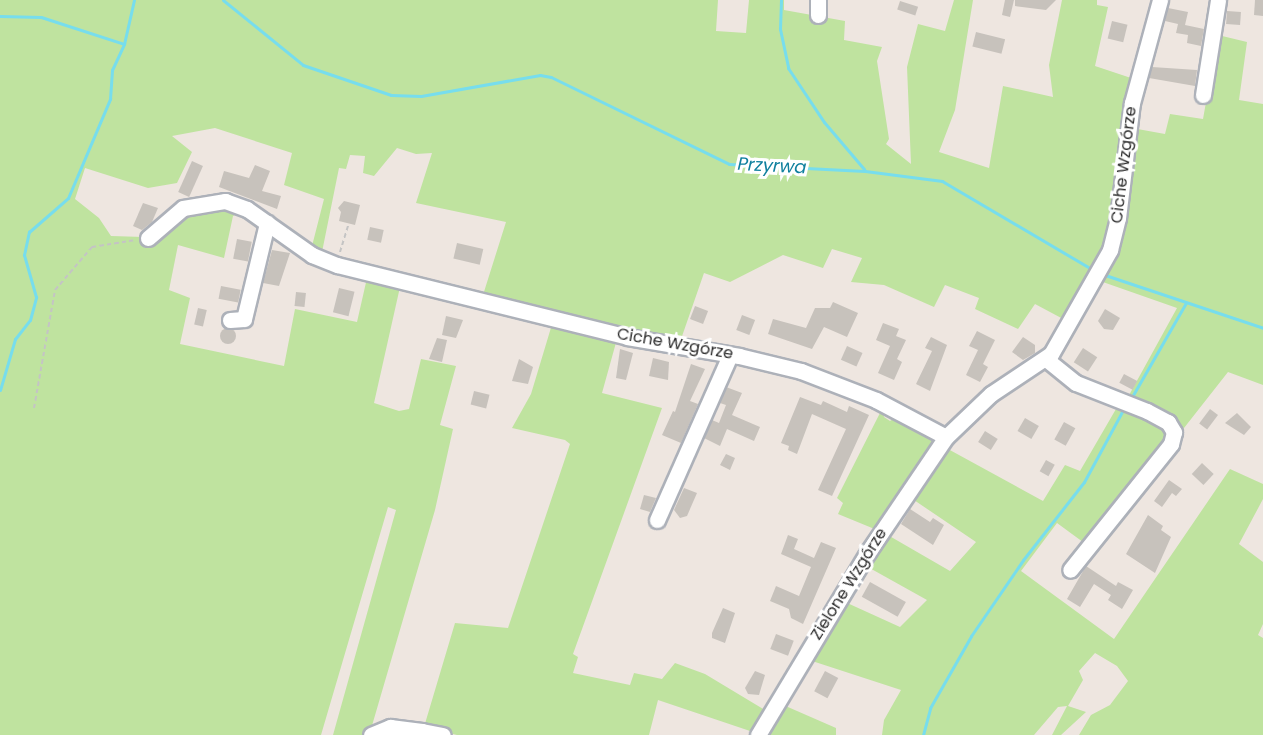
<!DOCTYPE html>
<meta charset="utf-8">
<style>
body{margin:0}
#map{position:relative;width:1263px;height:735px;overflow:hidden;background:#eee6e0;font-family:Poppins,sans-serif}
div>[style]{position:absolute}
[style*='--x']{left:calc(var(--x)*1px);top:calc(var(--y)*1px);width:calc(var(--w)*1px);rotate:calc(var(--a)*1deg)}
.green>*{inset:0;background:#bfe39f}
.stream>*{height:3px;margin:-1.5px;padding:0 1.5px;transform-origin:1.5px;border-radius:1.5px;background:#77dded}
.building>*{inset:0;background:#c7c2bc;transform-origin:0 0}
.round{border-radius:50%}
.path>*{height:2px;margin-top:-1px;transform-origin:0;background:repeating-linear-gradient(90deg,#c4c4c4 0 4.5px,transparent 0 7.5px)}
.roads{filter:drop-shadow(2px 0 #adb1b9) drop-shadow(-2px 0 #adb1b9) drop-shadow(0 2px #adb1b9) drop-shadow(0 -2px #adb1b9)}
.minor>*{height:15px;margin:-7.5px;padding:0 7.5px;transform-origin:7.5px;border-radius:7.5px;background:#fff}
span{translate:-50% -50%;white-space:nowrap;text-align:center;line-height:1.15;-webkit-text-stroke:6px #fff;paint-order:stroke}
.street-label{font-size:16px;color:#2d2d2d}
.water-label{font-size:18px;color:#10809e;font-style:italic}
</style>
<div id="map">
<div class="green">
<div style="clip-path:polygon(0 0,718px 0,716px 31px,746px 33px,749px 0,784px 0,784px 10px,845px 21px,844px 40px,882px 47px,877px 61px,889px 139px,886px 144px,911px 164px,907px 67px,918px 24px,945px 31px,954px 0,973px 0,955px 110px,939px 152px,989px 168px,1003px 86px,1053px 97px,1049px 65px,1062px 0,1097px 0,1097px 5px,1108px 7px,1095px 66px,1134px 79px,1109px 241px,1065px 320px,1035px 304px,1018px 329px,975px 309px,979px 298px,945px 285px,934px 307px,884px 285px,851px 282px,862px 258px,832px 249px,823px 268px,783px 255px,730px 282px,704px 273px,680px 342px,483px 295px,506px 222px,416px 203px,432px 153px,416px 154px,397px 148px,374px 176px,363px 173px,365px 156px,350px 155px,346px 169px,339px 168px,322px 252px,312px 246px,324px 199px,284px 185px,292px 153px,215px 128px,172px 136px,192px 152px,177px 183px,148px 188px,85px 168px,75px 199px,99px 218px,111px 236px,144px 237px,143px 244px,158px 236px,180px 213px,229px 204px,239px 213px,233px 216px,224px 258px,178px 245px,169px 290px,190px 298px,180px 344px,284px 366px,295px 309px,357px 322px,367px 278px,400px 287px,374px 403px,399px 411px,409px 409px,421px 359px,456px 366px,440px 425px,453px 429px,435px 510px,371px 729px,362px 735px,333px 735px,396px 510px,388px 507px,321px 735px,0 735px)"></div>
<div style="clip-path:polygon(1218px 35px,1247px 42px,1239px 100px,1263px 104px,1263px 385px,1228px 372px,1184px 428px,1128px 397px,1177px 308px,1100px 281px,1132px 128px,1165px 134px,1170px 114px,1203px 119px)"></div>
<div style="clip-path:polygon(553px 321px,617px 339px,602px 393px,662px 408px,573px 654px,578px 657px,573px 673px,630px 685px,634px 673px,662px 679px,675px 663px,705px 674px,765px 710px,753px 732px,658px 700px,649px 735px,457px 735px,424px 727px,455px 623px,508px 628px,570px 444px,565px 440px,512px 428px,531px 394px)"></div>
<div style="clip-path:polygon(882px 409px,884px 417px,890px 421px,896px 417px,935px 440px,937px 447px,877px 530px,838px 514px,843px 503px,837px 498px)"></div>
<div style="clip-path:polygon(1116px 409px,1164px 424px,1168px 439px,1087px 545px,1057px 523px,1021px 571px,1114px 639px,1230px 469px,1263px 484px,1263px 499px,1239px 544px,1263px 562px,1263px 624px,1258px 635px,1263px 638px,1263px 735px,1079px 735px,1091px 715px,1110px 705px,1128px 681px,1117px 666px,1095px 653px,1079px 671px,1083px 680px,1068px 706px,1086px 712px,1061px 735px,1052px 735px,1067px 706px,1058px 707px,1034px 735px,882px 735px,884px 720px,901px 690px,809px 660px,845px 602px,900px 627px,927px 600px,866px 566px,886px 534px,950px 571px,976px 542px,911px 498px,948px 449px,1043px 501px,1065px 465px,1080px 471px)"></div>
<div style="clip-path:polygon(781px 704px,836px 728px,836px 735px,764px 735px)"></div>
</div>
<div class="stream">
<div style="--x:223;--y:0;--w:103;--a:39.1"></div>
<div style="--x:303;--y:65;--w:93;--a:18.8"></div>
<div style="--x:391;--y:95;--w:30;--a:2"></div>
<div style="--x:421;--y:96;--w:121;--a:-10"></div>
<div style="--x:540;--y:75;--w:11;--a:10"></div>
<div style="--x:551;--y:77;--w:198;--a:26"></div>
<div style="--x:729;--y:164;--w:136;--a:2.9"></div>
<div style="--x:865;--y:171;--w:78;--a:7.4"></div>
<div style="--x:942;--y:181;--w:175;--a:30.5"></div>
<div style="--x:781;--y:0;--w:29;--a:92"></div>
<div style="--x:780;--y:29;--w:40;--a:78"></div>
<div style="--x:788;--y:68;--w:65;--a:56.3"></div>
<div style="--x:824;--y:122;--w:62;--a:49.6"></div>
<div style="--x:0;--y:16;--w:41;--a:1.4"></div>
<div style="--x:41;--y:17;--w:87;--a:18"></div>
<div style="--x:124;--y:44;--w:45;--a:-77.2"></div>
<div style="--x:1102;--y:274;--w:170;--a:18.5"></div>
<div style="--x:0;--y:390;--w:53;--a:-73.6"></div>
<div style="--x:15;--y:339;--w:24;--a:-52"></div>
<div style="--x:30;--y:320;--w:24;--a:-75"></div>
<div style="--x:36;--y:297;--w:44;--a:-105.9"></div>
<div style="--x:24;--y:255;--w:24;--a:-78"></div>
<div style="--x:29;--y:232;--w:52;--a:-41.1"></div>
<div style="--x:68;--y:198;--w:108;--a:-67"></div>
<div style="--x:110;--y:99;--w:29;--a:-86"></div>
<div style="--x:112;--y:70;--w:29;--a:-65"></div>
<div style="--x:1133;--y:395;--w:106;--a:-60.1"></div>
<div style="--x:923;--y:735;--w:28;--a:-75"></div>
<div style="--x:930;--y:708;--w:83;--a:-60.3"></div>
<div style="--x:971;--y:636;--w:92;--a:-55.6"></div>
<div style="--x:1023;--y:560;--w:99;--a:-52"></div>
<div style="--x:1084;--y:482;--w:84;--a:-61.6"></div>
</div>
<div class="building">
<div style="clip-path:polygon(1005px 0,1014px 0,1010px 17px,1002px 15px)"></div>
<div style="clip-path:polygon(1015px 0,1056px 0,1046px 10px,1015px 6px)"></div>
<div style="clip-path:polygon(1255px 0,1263px 0,1263px 16px,1254px 15px)"></div>
<div style="left:900px;top:1px;width:19px;height:9px;rotate:18deg"></div>
<div style="clip-path:polygon(1168px 8px,1188px 12px,1185px 25px,1204px 29px,1201px 46px,1187px 43px,1188px 35px,1176px 33px,1178px 24px,1165px 21px)"></div>
<div style="left:1227px;top:11px;width:14px;height:13px;rotate:4deg"></div>
<div style="left:1112px;top:21px;width:16px;height:18px;rotate:14deg"></div>
<div style="left:976px;top:32px;width:30px;height:15px;rotate:14deg"></div>
<div style="clip-path:polygon(1152px 67px,1197px 70px,1195px 86px,1149px 78px)"></div>
<div style="left:192px;top:161px;width:12px;height:34px;rotate:24deg"></div>
<div style="clip-path:polygon(255px 165px,270px 171px,262px 191px,281px 196px,277px 209px,219px 187px,224px 171px,249px 178px)"></div>
<div style="clip-path:polygon(344px 201px,360px 205px,355px 225px,339px 221px,341px 212px,338px 208px)"></div>
<div style="clip-path:polygon(143px 203px,158px 208px,152px 222px,142px 230px,133px 226px)"></div>
<div style="left:370px;top:227px;width:14px;height:13px;rotate:12deg"></div>
<div style="left:237px;top:239px;width:15px;height:20px;rotate:11deg"></div>
<div style="left:457px;top:243px;width:27px;height:16px;rotate:13deg"></div>
<div style="clip-path:polygon(272px 250px,290px 253px,279px 286px,263px 283px)"></div>
<div style="left:221px;top:286px;width:20px;height:13px;rotate:11deg"></div>
<div style="left:339px;top:288px;width:16px;height:25px;rotate:14deg"></div>
<div style="left:296px;top:292px;width:10px;height:14px;rotate:6deg"></div>
<div style="clip-path:polygon(833px 302px,858px 313px,847px 337px,824px 327px,812px 349px,768px 334px,773px 319px,806px 328px,815px 308px,830px 308px)"></div>
<div style="left:695px;top:306px;width:14px;height:14px;rotate:21deg"></div>
<div style="left:198px;top:308px;width:9px;height:17px;rotate:13deg"></div>
<div style="clip-path:polygon(1105px 309px,1120px 318px,1113px 330px,1104px 329px,1098px 321px)"></div>
<div style="left:742px;top:315px;width:14px;height:16px;rotate:21deg"></div>
<div style="clip-path:polygon(446px 316px,463px 320px,456px 338px,442px 335px)"></div>
<div style="clip-path:polygon(883px 323px,899px 329px,896px 336px,906px 340px,897px 359px,902px 362px,894px 380px,878px 373px,890px 346px,876px 340px)"></div>
<div class="round" style="left:220px;top:328px;width:16px;height:16px"></div>
<div style="clip-path:polygon(977px 331px,995px 340px,983px 364px,988px 367px,980px 382px,966px 375px,978px 350px,969px 346px)"></div>
<div style="clip-path:polygon(931px 337px,947px 345px,930px 391px,916px 384px,932px 351px,925px 348px)"></div>
<div style="clip-path:polygon(1023px 337px,1035px 345px,1035px 353px,1023px 360px,1012px 352px)"></div>
<div style="clip-path:polygon(437px 338px,447px 340px,442px 362px,429px 359px)"></div>
<div style="left:847px;top:346px;width:17px;height:15px;rotate:24deg"></div>
<div style="left:1083px;top:348px;width:17px;height:17px;rotate:33deg"></div>
<div style="clip-path:polygon(620px 349px,633px 353px,626px 380px,616px 378px)"></div>
<div style="clip-path:polygon(653px 358px,669px 362px,668px 380px,649px 376px)"></div>
<div style="clip-path:polygon(519px 359px,533px 367px,528px 384px,512px 381px)"></div>
<div style="clip-path:polygon(691px 364px,705px 369px,690px 401px,698px 404px,681px 443px,662px 435px,673px 411px,675px 412px)"></div>
<div style="left:1124px;top:374px;width:15px;height:10px;rotate:28deg"></div>
<div style="clip-path:polygon(726px 387px,742px 393px,732px 415px,760px 427px,754px 441px,727px 429px,720px 446px,704px 438px,712px 420px,719px 423px,726px 405px,720px 403px)"></div>
<div style="left:474px;top:391px;width:16px;height:14px;rotate:14deg"></div>
<div style="clip-path:polygon(800px 397px,821px 405px,823px 401px,847px 412px,849px 406px,869px 415px,832px 496px,818px 490px,846px 429px,812px 414px,797px 454px,788px 450px,789px 446px,781px 443px)"></div>
<div style="left:1210px;top:409px;width:10px;height:18px;rotate:37deg"></div>
<div style="clip-path:polygon(1237px 413px,1251px 427px,1244px 435px,1225px 423px)"></div>
<div style="left:1025px;top:418px;width:16px;height:15px;rotate:30deg"></div>
<div style="left:1064px;top:422px;width:13px;height:20px;rotate:29deg"></div>
<div style="left:985px;top:431px;width:15px;height:13px;rotate:32deg"></div>
<div style="clip-path:polygon(726px 454px,735px 458px,730px 470px,720px 465px)"></div>
<div style="left:1046px;top:460px;width:10px;height:13px;rotate:29deg"></div>
<div style="left:1202px;top:463px;width:16px;height:15px;rotate:43deg"></div>
<div style="clip-path:polygon(1169px 480px,1182px 489px,1176px 496px,1172px 493px,1162px 507px,1154px 501px)"></div>
<div style="clip-path:polygon(684px 488px,697px 493px,687px 516px,680px 518px,674px 510px)"></div>
<div style="clip-path:polygon(644px 495px,656px 498px,650px 512px,640px 509px)"></div>
<div style="clip-path:polygon(910px 509px,930px 522px,933px 518px,944px 525px,933px 545px,901px 524px)"></div>
<div style="clip-path:polygon(1148px 515px,1163px 526px,1161px 530px,1171px 537px,1155px 573px,1126px 554px)"></div>
<div style="clip-path:polygon(788px 535px,798px 539px,794px 549px,814px 558px,821px 542px,836px 548px,803px 624px,791px 618px,789px 609px,770px 601px,776px 586px,799px 596px,811px 567px,781px 554px)"></div>
<div style="clip-path:polygon(1086px 566px,1116px 586px,1118px 582px,1133px 590px,1122px 609px,1108px 600px,1111px 595px,1094px 584px,1080px 607px,1067px 599px)"></div>
<div style="left:870px;top:582px;width:41px;height:17px;rotate:29deg"></div>
<div style="clip-path:polygon(723px 608px,735px 613px,725px 643px,712px 638px,712px 633px)"></div>
<div style="left:776px;top:634px;width:19px;height:16px;rotate:21deg"></div>
<div style="clip-path:polygon(755px 671px,765px 675px,759px 695px,748px 694px,745px 688px)"></div>
<div style="left:825px;top:671px;width:15px;height:23px;rotate:28deg"></div>
</div>
<div class="path">
<div style="--x:340;--y:252;--w:28;--a:-73"></div>
<div style="--x:34;--y:408;--w:120;--a:-79.9"></div>
<div style="--x:55;--y:290;--w:57;--a:-49.3"></div>
<div style="--x:92;--y:247;--w:44;--a:-9.2"></div>
</div>
<div class="roads">
<div class="minor">
<div style="--x:818;--y:15;--w:15;--a:-90"></div>
<div style="--x:1203;--y:95;--w:96;--a:-81"></div>
<div style="--x:148;--y:238;--w:46;--a:-40.6"></div>
<div style="--x:183;--y:208;--w:43;--a:-9.5"></div>
<div style="--x:225;--y:201;--w:23;--a:20"></div>
<div style="--x:247;--y:209;--w:80;--a:35.3"></div>
<div style="--x:312;--y:255;--w:27;--a:22"></div>
<div style="--x:337;--y:265;--w:299;--a:13.9"></div>
<div style="--x:627;--y:337;--w:114;--a:9.6"></div>
<div style="--x:739;--y:356;--w:64;--a:13.6"></div>
<div style="--x:801;--y:371;--w:80;--a:21.1"></div>
<div style="--x:876;--y:400;--w:79;--a:27.9"></div>
<div style="--x:946;--y:437;--w:62;--a:-43.7"></div>
<div style="--x:991;--y:394;--w:72;--a:-33.7"></div>
<div style="--x:1051;--y:354;--w:120;--a:-60.4"></div>
<div style="--x:1110;--y:250;--w:33;--a:-76"></div>
<div style="--x:1118;--y:218;--w:116;--a:-83.1"></div>
<div style="--x:1132;--y:103;--w:107;--a:-74.8"></div>
<div style="--x:230;--y:320;--w:14;--a:-4"></div>
<div style="--x:244;--y:319;--w:99;--a:-76.5"></div>
<div style="--x:1046;--y:359;--w:38;--a:39"></div>
<div style="--x:1076;--y:383;--w:76;--a:21.5"></div>
<div style="--x:1147;--y:411;--w:24;--a:28"></div>
<div style="--x:1168;--y:422;--w:12;--a:59"></div>
<div style="--x:1174;--y:432;--w:12;--a:104"></div>
<div style="--x:1171;--y:444;--w:161;--a:128.7"></div>
<div style="--x:657;--y:520;--w:180;--a:-66.1"></div>
<div style="--x:371;--y:735;--w:21;--a:-23"></div>
<div style="--x:390;--y:727;--w:32;--a:7"></div>
<div style="--x:421;--y:735;--w:4;--a:-76"></div>
<div style="--x:422;--y:731;--w:21;--a:11"></div>
<div style="--x:758;--y:735;--w:214;--a:-59"></div>
<div style="--x:868;--y:552;--w:139;--a:-55.9"></div>
</div>
</div>
<div class="street-label">
<span style="left:1124px;top:165px;rotate:-83deg">Ciche Wzgórze</span>
<span style="left:675px;top:344px;rotate:10deg">Ciche Wzgórze</span>
<span style="left:849px;top:584px;rotate:-58deg">Zielone Wzgórze</span>
</div>
<div class="water-label">
<span style="left:772px;top:166px;rotate:3deg">Przyrwa</span>
</div>
</div>
